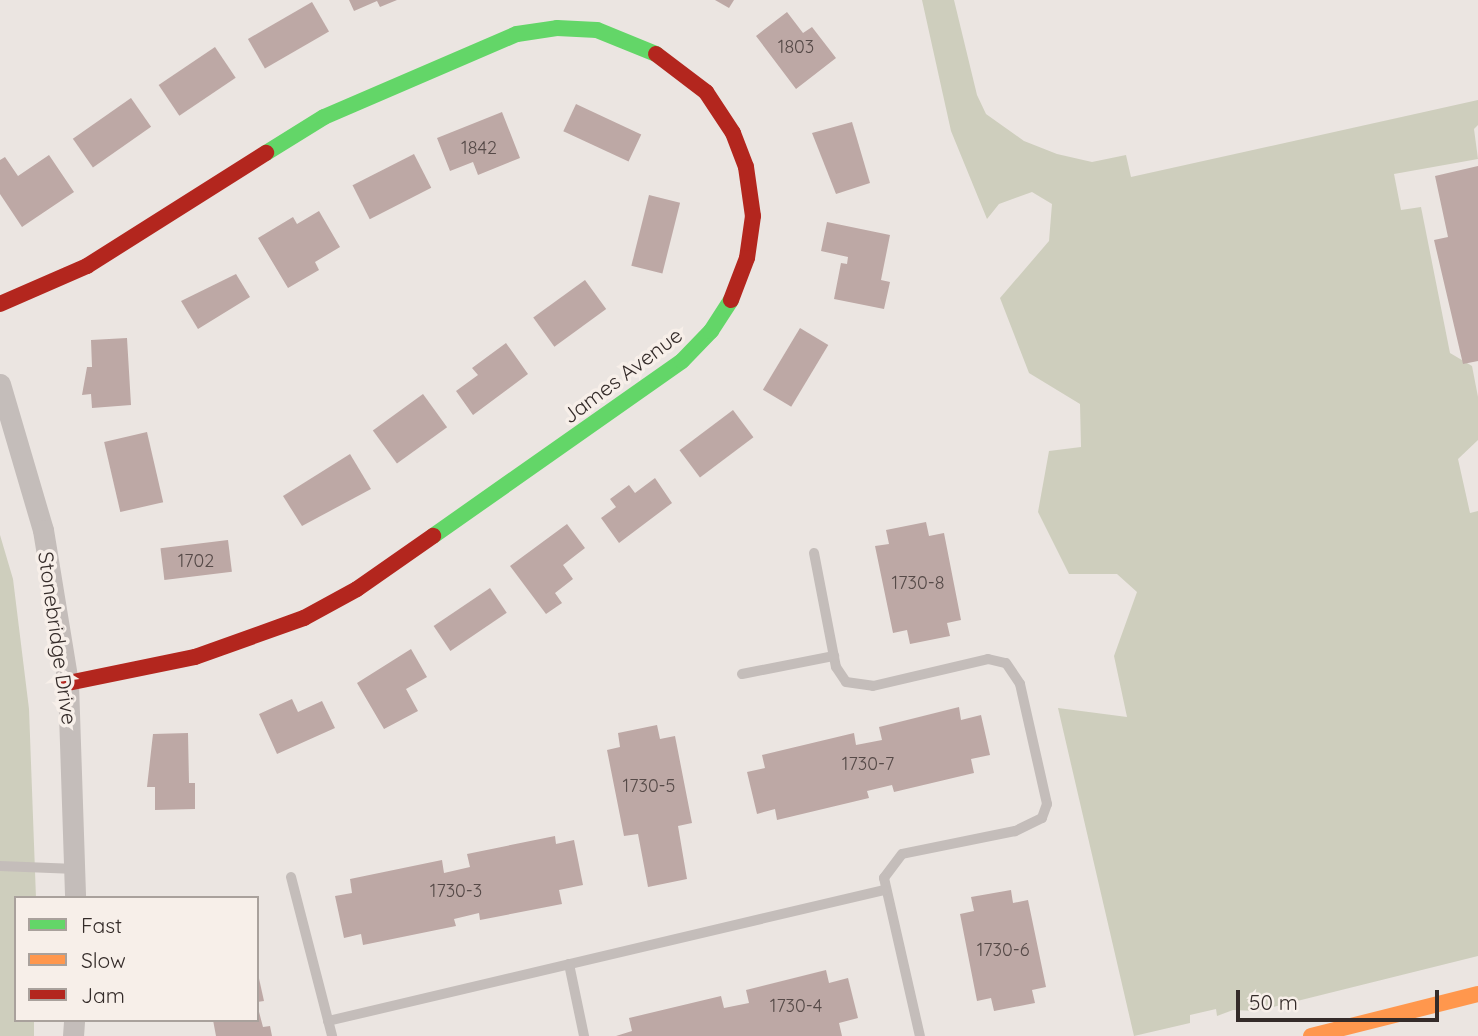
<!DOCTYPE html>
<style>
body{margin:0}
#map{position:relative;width:1478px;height:1036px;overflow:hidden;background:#ebe5e1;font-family:Quicksand,sans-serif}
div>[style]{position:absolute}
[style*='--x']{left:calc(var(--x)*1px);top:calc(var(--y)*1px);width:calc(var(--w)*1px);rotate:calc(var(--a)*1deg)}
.green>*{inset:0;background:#cecebd}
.building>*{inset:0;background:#bda8a5;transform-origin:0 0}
.lane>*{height:10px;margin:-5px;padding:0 5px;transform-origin:5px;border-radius:5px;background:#c4bdba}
.street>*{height:21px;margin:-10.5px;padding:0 10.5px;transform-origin:10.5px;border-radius:10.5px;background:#c4bdba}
.fast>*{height:16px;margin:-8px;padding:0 8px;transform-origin:8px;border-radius:8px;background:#63d668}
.slow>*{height:16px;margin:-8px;padding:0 8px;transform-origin:8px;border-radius:8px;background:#ff974d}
.jam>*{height:16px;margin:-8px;padding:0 8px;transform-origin:8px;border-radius:8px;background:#b3261e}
span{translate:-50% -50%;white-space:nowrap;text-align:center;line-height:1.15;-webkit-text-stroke:7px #f7efe9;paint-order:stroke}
.number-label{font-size:18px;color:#564a48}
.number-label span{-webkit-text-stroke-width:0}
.street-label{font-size:21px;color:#342b29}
.legend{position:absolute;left:14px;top:896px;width:245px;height:126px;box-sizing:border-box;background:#f7efe9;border:2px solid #a9a19c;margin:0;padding:9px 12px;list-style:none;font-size:21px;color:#342b29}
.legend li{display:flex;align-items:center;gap:14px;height:35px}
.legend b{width:35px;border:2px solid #a9a19c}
.scale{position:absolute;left:1236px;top:990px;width:203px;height:32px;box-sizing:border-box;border:4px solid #342b29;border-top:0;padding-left:9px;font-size:21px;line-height:24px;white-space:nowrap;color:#342b29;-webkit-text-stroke:5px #f7efe9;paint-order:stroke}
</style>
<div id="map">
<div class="green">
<div style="clip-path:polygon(922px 0,954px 0,977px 95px,986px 114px,1024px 141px,1057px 154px,1092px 162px,1126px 155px,1131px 177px,1478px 100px,1478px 125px,1474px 129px,1478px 159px,1394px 174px,1401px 210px,1421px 207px,1450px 353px,1472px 366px,1478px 397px,1478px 440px,1458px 459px,1470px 513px,1478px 511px,1478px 956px,1257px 1011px,1233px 1010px,1217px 1016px,1216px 1009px,1190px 1015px,1190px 1023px,1134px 1036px,1058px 708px,1127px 717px,1114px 656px,1137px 592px,1117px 574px,1069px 574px,1038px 512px,1049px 451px,1081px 447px,1080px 404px,1029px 373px,1000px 298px,1049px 241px,1052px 204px,1032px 192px,999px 204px,987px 219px,951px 131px)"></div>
<div style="clip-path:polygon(0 535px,13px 579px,29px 709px,36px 898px,16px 898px,16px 1020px,34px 1020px,34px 1036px,0 1036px)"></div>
</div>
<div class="building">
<div style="clip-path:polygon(349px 0,397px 0,380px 7px,377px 1px,354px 11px)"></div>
<div style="clip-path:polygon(715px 0,734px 0,729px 8px)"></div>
<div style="left:312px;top:2px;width:34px;height:74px;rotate:60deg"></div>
<div style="clip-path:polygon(787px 12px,803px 33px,812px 27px,836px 58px,796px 89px,756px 36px)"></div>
<div style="left:215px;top:47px;width:37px;height:68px;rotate:56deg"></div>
<div style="left:131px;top:98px;width:35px;height:71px;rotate:55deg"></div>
<div style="left:576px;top:104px;width:72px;height:30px;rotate:25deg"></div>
<div style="clip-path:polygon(502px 112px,520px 158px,478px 175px,473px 162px,450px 171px,437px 138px)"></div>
<div style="clip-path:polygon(852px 122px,870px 183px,836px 194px,812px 133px)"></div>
<div style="left:414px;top:154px;width:38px;height:69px;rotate:63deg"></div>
<div style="clip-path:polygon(49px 155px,74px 192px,22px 227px,0 194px,0 160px,5px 157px,18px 176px)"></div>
<div style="clip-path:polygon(1478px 166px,1478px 361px,1463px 364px,1434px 240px,1448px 237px,1435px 176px)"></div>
<div style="left:649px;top:195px;width:32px;height:73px;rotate:14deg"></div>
<div style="clip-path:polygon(319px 211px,340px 247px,315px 262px,319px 270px,288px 288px,258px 238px,293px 217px,297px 224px)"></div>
<div style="clip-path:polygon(827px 222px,890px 235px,881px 280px,890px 282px,884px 309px,834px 299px,841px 263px,847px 264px,848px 257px,821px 251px)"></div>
<div style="clip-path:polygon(236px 274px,250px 297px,198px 329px,181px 301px)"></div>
<div style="left:585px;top:280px;width:36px;height:64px;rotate:54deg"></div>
<div style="left:800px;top:328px;width:33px;height:72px;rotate:31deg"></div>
<div style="clip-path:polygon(127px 338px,131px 405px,92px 408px,91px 394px,82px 395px,87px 367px,92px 367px,91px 340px)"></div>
<div style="clip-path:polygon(506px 343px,528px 374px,473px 415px,456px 391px,478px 375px,472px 368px)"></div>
<div style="left:423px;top:394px;width:41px;height:62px;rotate:54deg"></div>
<div style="left:733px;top:410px;width:34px;height:67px;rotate:53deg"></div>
<div style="left:147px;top:432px;width:72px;height:44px;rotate:77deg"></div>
<div style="clip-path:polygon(350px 454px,371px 489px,302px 526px,283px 496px)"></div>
<div style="clip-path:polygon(655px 478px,672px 503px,619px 543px,601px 518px,616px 507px,610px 499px,629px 485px,635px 493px)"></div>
<div style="clip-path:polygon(926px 522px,929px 536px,944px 533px,961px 620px,947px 623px,950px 636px,910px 644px,907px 630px,893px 633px,875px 546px,889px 544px,886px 530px)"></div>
<div style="clip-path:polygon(567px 524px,585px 548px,563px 565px,573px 579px,555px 593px,562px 603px,546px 614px,510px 566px)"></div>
<div style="left:228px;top:540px;width:32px;height:68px;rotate:83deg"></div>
<div style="left:490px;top:588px;width:30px;height:68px;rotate:56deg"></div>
<div style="clip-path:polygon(411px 649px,427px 677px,406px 689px,418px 711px,384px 729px,357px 683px)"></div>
<div style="clip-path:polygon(292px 699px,298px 712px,322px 701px,335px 728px,277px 754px,259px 714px)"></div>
<div style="clip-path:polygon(959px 707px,961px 720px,981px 715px,990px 755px,971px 759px,974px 773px,894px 792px,892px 785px,867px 791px,869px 798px,777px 820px,775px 809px,757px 814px,747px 772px,765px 768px,762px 755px,854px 733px,856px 745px,882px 740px,879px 727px)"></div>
<div style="clip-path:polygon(657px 725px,660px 739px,675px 736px,692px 823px,678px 826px,687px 879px,648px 887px,638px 834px,624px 836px,607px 750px,620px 747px,618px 733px)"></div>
<div style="clip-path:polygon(188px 733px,189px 783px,195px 783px,195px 809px,155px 810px,155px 787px,147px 787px,153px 734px)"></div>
<div style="clip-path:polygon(555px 836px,556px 844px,574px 840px,583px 885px,559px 890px,562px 904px,480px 920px,479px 913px,454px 919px,456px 926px,363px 945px,361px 934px,344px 938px,335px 896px,352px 893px,350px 879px,442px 860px,444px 873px,470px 867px,467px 854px)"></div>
<div style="clip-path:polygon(1011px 890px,1013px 903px,1028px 900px,1046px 987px,1032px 990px,1035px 1003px,994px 1011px,991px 998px,977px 1001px,960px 914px,974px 911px,971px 897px)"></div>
<div style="clip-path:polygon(826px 970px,829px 983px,848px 978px,858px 1018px,839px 1023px,842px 1036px,616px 1036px,632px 1031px,629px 1018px,721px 996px,724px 1008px,749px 1003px,746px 990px)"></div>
<div style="clip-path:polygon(258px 974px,264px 1001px,257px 1002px,257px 975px)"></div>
<div style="clip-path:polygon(258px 1008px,263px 1027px,270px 1026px,272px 1036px,216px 1036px,213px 1020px,257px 1020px)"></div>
</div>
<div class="lane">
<div style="--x:814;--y:553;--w:116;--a:79.1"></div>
<div style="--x:836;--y:667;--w:18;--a:56"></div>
<div style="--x:846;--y:682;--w:27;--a:8"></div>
<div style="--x:873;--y:686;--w:118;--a:-13.2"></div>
<div style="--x:988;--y:659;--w:18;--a:13"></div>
<div style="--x:1006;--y:663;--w:25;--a:56"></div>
<div style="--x:1020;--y:684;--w:123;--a:77.3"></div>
<div style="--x:1047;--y:804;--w:15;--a:110"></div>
<div style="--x:1042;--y:818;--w:30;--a:154"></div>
<div style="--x:1015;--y:831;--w:115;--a:168.5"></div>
<div style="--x:902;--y:854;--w:30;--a:127"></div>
<div style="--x:884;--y:878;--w:162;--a:77.2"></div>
<div style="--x:742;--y:674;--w:94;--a:-11.1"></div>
<div style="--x:0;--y:866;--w:76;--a:2.3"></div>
<div style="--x:291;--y:877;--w:164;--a:75.5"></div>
<div style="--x:569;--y:964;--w:74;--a:78.2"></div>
<div style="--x:328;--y:1021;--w:571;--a:-13.26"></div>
</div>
<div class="street">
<div style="--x:0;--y:384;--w:152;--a:73.6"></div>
<div style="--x:43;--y:530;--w:155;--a:80.7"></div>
<div style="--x:68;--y:683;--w:215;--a:88.1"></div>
<div style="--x:73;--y:1036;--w:16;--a:-86"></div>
</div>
<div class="fast">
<div style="--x:266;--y:153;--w:68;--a:-31.8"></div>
<div style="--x:324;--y:117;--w:210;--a:-23.3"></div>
<div style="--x:517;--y:34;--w:40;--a:-8.5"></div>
<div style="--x:557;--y:28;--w:40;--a:2.9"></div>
<div style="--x:597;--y:30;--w:64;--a:22.1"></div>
<div style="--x:433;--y:536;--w:304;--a:-35.1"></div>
<div style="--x:682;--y:361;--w:42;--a:-46"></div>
<div style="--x:711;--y:331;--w:37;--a:-57"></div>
</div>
<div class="slow">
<div style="--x:1311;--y:1036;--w:172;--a:-14.1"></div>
</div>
<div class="jam">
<div style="--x:656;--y:54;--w:63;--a:37.2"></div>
<div style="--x:706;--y:92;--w:49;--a:56.6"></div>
<div style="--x:733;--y:133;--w:36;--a:69"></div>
<div style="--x:746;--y:167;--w:49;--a:81.9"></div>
<div style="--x:753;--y:216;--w:42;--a:98.1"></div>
<div style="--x:747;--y:258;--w:45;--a:110.9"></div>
<div style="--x:0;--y:304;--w:95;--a:-23.6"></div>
<div style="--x:87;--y:266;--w:212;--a:-32.3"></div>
<div style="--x:68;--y:683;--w:130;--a:-11.6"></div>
<div style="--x:195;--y:657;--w:116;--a:-19.7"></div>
<div style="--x:304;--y:618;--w:60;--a:-28.7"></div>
<div style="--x:357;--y:589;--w:93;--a:-34.9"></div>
</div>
<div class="number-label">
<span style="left:796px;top:47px">1803</span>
<span style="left:479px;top:148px">1842</span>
<span style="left:196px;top:561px">1702</span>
<span style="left:918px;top:583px">1730-8</span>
<span style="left:868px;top:764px">1730-7</span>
<span style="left:649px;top:786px">1730-5</span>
<span style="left:456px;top:891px">1730-3</span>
<span style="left:1003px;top:950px">1730-6</span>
<span style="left:796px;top:1006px">1730-4</span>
</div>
<div class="street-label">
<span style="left:622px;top:375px;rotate:-37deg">James Avenue</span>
<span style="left:58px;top:638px;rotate:82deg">Stonebridge Drive</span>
</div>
<ul class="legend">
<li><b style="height:9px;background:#63d668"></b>Fast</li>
<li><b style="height:9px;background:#ff974d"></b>Slow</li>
<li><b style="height:9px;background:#b3261e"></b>Jam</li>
</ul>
<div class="scale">50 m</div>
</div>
